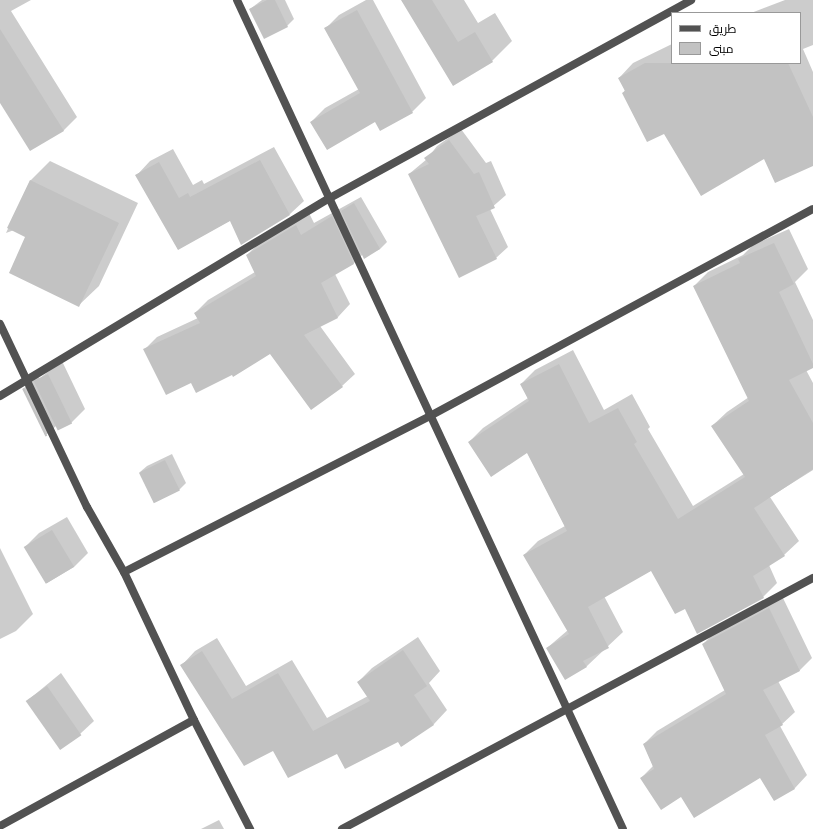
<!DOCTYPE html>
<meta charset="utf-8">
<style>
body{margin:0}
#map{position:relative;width:813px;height:829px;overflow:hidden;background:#fff;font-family:Quicksand,Cairo,sans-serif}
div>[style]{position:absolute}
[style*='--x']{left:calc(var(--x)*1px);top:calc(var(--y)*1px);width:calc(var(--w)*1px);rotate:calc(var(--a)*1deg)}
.shadow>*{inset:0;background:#0003}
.building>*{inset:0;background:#c2c2c2;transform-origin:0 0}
.street>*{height:8px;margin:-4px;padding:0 4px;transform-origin:4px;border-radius:4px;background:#525252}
span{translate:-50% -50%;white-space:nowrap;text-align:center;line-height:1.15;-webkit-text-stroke:3px #fff;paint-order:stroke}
.legend{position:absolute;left:671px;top:12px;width:130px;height:52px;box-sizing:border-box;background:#fff;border:1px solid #999;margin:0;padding:5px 7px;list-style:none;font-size:12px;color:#000}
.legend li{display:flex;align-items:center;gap:8px;height:20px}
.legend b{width:20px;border:1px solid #999}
</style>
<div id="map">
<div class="shadow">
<div style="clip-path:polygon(0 0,31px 0,11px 11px,77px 117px,63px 131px,0 101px)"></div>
<div style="clip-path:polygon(262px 0,285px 0,294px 19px,287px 26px,250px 9px)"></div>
<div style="clip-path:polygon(366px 0,373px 0,426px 98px,412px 112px,380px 129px,375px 120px,311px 122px,325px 108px,359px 89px,326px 28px,339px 15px)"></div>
<div style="clip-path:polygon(402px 0,464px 0,478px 23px,495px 13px,512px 41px,492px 61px,454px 84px)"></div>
<div style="clip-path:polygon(785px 0,813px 0,813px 45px,803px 49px,813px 72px,813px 165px,764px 157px,664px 133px,623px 93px,625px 90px,619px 78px,633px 63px,672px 44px,672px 63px,800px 63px,800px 13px,751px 13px)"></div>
<div style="clip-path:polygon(461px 129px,486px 163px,491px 161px,506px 195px,490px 209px,508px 247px,496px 258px,409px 174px,427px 159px,437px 146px)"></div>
<div style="clip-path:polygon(274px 147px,304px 201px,290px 214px,242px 243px,231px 220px,178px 249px,137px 175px,150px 161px,173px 149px,193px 185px,202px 180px,204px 184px)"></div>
<div style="clip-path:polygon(50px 161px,138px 203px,99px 286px,79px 305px,33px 223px,6px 233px,30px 181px)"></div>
<div style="clip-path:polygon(361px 197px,387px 242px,380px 249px,364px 257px,363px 254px,353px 264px,335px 274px,350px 304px,338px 317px,320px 326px,355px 374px,342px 386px,271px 353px,232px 374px,192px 382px,145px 349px,157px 337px,198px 318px,195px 313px,208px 300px,255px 272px,247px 255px,260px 242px,309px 213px,314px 223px)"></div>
<div style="clip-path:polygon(789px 229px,808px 269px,795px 282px,813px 320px,813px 367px,806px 370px,813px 383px,813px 470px,770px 497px,799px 541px,784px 555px,769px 565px,777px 583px,763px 597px,685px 607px,652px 570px,604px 596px,623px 632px,587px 666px,566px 678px,547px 648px,568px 630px,524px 555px,538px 541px,565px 526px,527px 452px,469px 442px,483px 428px,528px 398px,521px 384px,535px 370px,573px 350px,604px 410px,632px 394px,650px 427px,648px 429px,693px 506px,744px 474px,712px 426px,727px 412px,749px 397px,694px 286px,708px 272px,743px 255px,753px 245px)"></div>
<div style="clip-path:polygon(62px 361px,85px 409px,71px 423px,56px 426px,46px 435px,23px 389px,37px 376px,40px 378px)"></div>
<div style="clip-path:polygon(172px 454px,186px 483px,179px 490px,140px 472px,147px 466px)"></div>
<div style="clip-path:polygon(67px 517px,88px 553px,74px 567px,47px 583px,25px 547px,39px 533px)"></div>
<div style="clip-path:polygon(0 548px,33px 614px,16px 631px,0 639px)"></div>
<div style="clip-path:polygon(782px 596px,812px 658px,799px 671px,778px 681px,795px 712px,780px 726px,807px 775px,795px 788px,774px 800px,761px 776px,682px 796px,641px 778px,653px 766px,644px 744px,657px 731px,725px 690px,703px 644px,716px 631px)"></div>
<div style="clip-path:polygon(418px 637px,440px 671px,429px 683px,447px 710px,434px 724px,402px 746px,398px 741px,337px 752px,274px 750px,182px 665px,195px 651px,217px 638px,246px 686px,292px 660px,327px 718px,368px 696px,358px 682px,372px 668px)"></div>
<div style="clip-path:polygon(61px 673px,94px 721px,80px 734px,27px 701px)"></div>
<div style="clip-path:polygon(219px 820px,224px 829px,201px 829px)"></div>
</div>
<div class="building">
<div style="clip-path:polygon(267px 0,275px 0,288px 27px,264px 39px,249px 9px)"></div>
<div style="clip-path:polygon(401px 0,432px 0,458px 42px,475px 32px,493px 62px,453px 86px)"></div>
<div style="clip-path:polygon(357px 10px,413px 113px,380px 131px,375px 122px,327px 150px,310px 122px,360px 93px,324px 28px)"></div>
<div style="clip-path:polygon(0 29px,64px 131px,30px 151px,0 103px)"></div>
<div style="clip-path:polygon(645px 63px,788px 63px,813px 117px,813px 166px,775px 183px,764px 159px,701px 196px,664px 134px,647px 142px,622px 93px,625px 91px,618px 78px)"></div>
<div style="clip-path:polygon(449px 140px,474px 174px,479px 172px,495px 208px,476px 216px,497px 259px,459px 278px,408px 174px,429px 164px,424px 158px)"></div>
<div style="clip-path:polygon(260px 160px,290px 215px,241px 245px,230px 221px,178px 250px,135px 175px,159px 162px,179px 198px,188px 193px,190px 197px)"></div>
<div style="clip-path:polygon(30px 180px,119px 223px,79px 307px,9px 273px,25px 237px,7px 228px)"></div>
<div style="clip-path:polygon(354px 203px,380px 249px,364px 259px,341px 211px)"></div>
<div style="clip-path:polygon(332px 216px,354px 264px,321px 283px,338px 318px,304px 335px,343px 387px,311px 410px,270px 354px,233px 377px,232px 375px,196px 393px,191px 383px,166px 395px,143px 349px,200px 323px,194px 313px,256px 276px,246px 255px,296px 225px,301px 235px)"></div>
<div style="clip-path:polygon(774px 243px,794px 284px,779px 292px,813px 364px,813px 368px,789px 380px,813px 423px,813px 469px,754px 508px,785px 556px,753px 576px,764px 598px,697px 634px,685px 609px,675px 614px,651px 571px,588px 607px,609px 648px,583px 661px,587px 667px,565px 680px,546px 648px,569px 634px,523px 555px,567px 531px,527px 453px,491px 477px,468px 442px,529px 401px,520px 384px,559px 364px,589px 423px,618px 408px,637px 442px,634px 444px,678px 519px,745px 477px,711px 426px,749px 401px,693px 286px,740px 263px,738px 259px)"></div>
<div style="left:48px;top:374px;width:55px;height:16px;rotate:64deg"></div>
<div style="left:24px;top:388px;width:53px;height:2px;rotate:64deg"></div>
<div style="left:165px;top:460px;width:34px;height:29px;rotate:64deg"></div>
<div style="left:52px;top:530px;width:43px;height:33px;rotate:59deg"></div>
<div style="clip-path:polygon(769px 608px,800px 671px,763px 690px,783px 725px,765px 735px,795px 789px,774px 801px,760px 778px,694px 818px,681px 797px,661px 810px,640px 778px,654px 769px,643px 744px,726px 694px,702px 644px)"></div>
<div style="clip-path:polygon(403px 650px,427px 686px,414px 695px,434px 725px,401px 747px,398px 742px,345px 769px,337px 754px,288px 778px,273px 751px,244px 766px,180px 665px,202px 651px,232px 699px,278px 673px,313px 731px,370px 701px,357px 682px)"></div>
<div style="left:47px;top:686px;width:60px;height:26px;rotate:55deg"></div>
</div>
<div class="street">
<div style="--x:237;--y:0;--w:914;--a:65.03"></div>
<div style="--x:0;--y:324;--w:203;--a:64.6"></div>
<div style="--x:87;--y:507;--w:75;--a:60.4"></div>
<div style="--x:124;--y:572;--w:164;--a:64.7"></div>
<div style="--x:194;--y:720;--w:123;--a:62.8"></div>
<div style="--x:0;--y:396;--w:383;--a:-31"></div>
<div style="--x:328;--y:199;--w:414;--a:-28.7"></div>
<div style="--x:124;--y:572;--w:343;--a:-27"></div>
<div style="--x:430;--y:416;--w:435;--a:-28.4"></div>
<div style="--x:0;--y:826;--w:221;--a:-28.7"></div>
<div style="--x:342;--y:829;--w:534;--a:-28.05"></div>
</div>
<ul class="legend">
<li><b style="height:5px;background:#525252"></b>طريق</li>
<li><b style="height:11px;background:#c2c2c2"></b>مبنى</li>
</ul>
</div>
